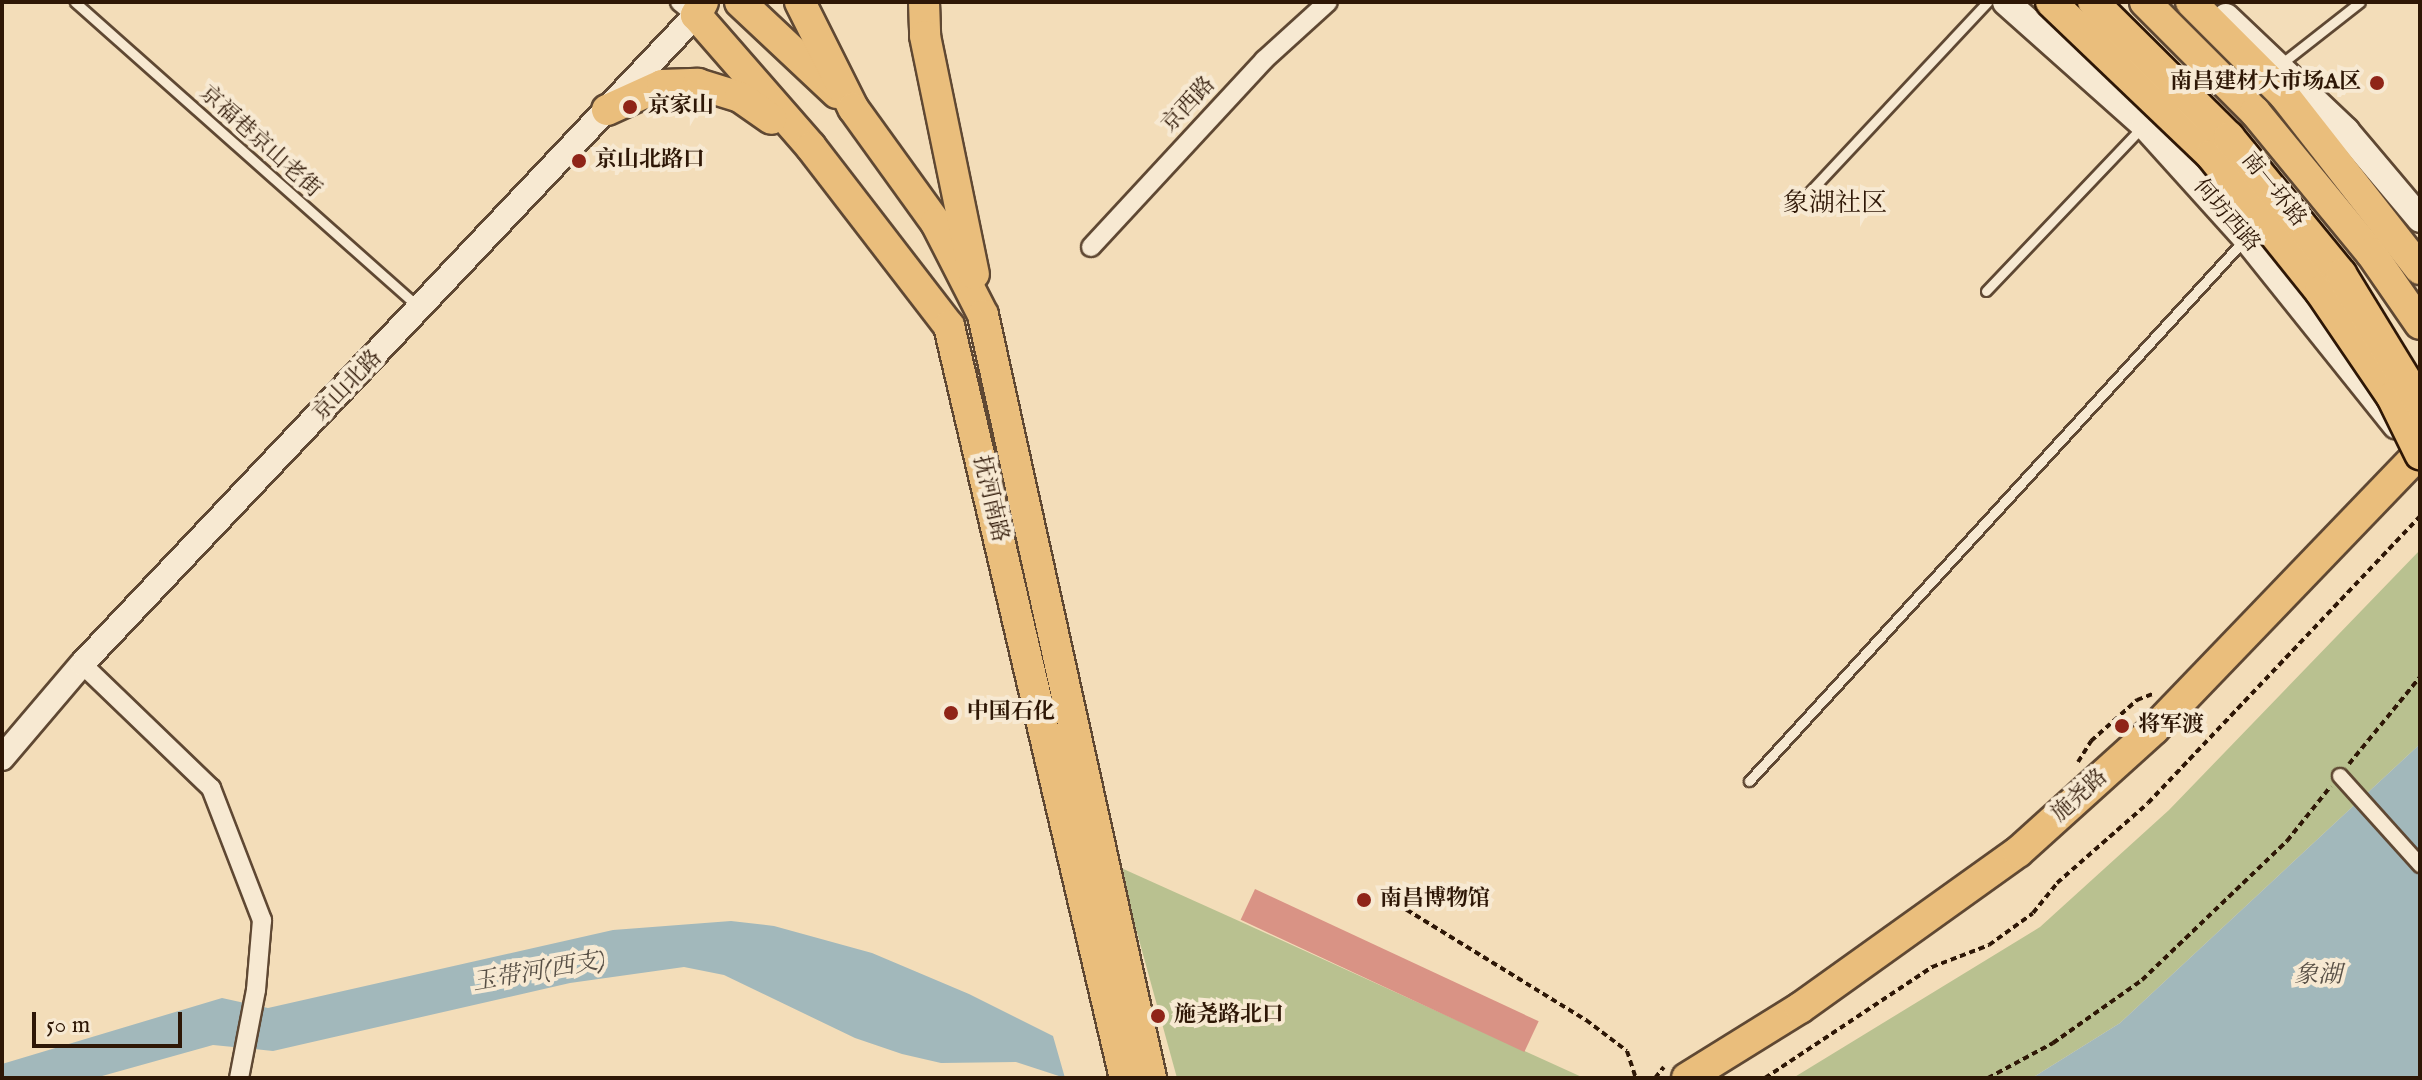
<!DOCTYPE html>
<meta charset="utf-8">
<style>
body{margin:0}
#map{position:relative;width:2422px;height:1080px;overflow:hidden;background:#f3ddb9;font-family:"IM FELL English","Noto Serif SC",serif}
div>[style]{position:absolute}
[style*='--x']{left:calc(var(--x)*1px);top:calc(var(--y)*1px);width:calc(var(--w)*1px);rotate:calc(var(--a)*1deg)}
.green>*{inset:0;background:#b9c190}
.water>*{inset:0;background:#a2b8bb}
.building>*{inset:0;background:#d99385;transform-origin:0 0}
.path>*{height:4px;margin-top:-2px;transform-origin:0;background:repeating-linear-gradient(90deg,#2e1706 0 6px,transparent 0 10px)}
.roads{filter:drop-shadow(2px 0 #5f4833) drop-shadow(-2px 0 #5f4833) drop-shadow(0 2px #5f4833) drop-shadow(0 -2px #5f4833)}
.service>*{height:9px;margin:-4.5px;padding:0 4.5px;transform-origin:4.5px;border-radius:4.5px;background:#f7e9d2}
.pedestrian>*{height:14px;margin:-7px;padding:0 7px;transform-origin:7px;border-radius:7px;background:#f7e9d2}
.minor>*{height:18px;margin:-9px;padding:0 9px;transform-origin:9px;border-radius:9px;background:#f7e9d2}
.tertiary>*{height:24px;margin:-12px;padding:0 12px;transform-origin:12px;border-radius:12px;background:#f7e9d2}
.secondary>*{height:26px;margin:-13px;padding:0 13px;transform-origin:13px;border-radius:13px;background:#f7e9d2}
.primary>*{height:30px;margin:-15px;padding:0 15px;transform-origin:15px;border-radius:15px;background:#eabe7c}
.trunk>*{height:30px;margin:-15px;padding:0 15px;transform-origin:15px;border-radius:15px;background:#eabe7c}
.bridges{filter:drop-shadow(2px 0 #2e1706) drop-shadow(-2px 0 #2e1706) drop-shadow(0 2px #2e1706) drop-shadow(0 -2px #2e1706)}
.trunk-bridge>*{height:30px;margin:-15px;padding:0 15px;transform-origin:15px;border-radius:15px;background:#eabe7c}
.dots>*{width:22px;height:22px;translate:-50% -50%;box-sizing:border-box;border:4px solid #f7e9d2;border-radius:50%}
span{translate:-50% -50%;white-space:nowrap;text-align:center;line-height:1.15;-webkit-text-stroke:8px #f7e9d2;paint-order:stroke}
.poi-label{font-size:22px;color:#2e1706;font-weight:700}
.right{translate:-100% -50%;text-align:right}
.left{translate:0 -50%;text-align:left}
.street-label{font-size:22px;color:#2e1706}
.water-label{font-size:24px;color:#574f45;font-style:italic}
.quarter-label{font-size:26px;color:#2e1706}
.frame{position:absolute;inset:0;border:4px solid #2e1706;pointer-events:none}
.scale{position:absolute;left:32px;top:1012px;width:150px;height:36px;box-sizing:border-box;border:4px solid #2e1706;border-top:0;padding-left:10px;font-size:24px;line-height:28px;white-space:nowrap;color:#2e1706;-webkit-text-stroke:6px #f7e9d2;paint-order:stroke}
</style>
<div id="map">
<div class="green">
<div style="clip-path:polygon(2420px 550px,2420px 744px,2120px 1023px,2032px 1078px,1793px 1078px,2040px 927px,2169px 810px)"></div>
<div style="clip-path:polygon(1119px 867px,1239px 921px,1584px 1078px,1177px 1078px)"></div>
</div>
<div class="water">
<div style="clip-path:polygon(2420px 744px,2420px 1078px,2032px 1078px,2120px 1023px)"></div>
<div style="clip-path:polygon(731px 921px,774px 926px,872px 953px,969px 994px,1053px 1036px,1065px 1078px,1016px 1062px,941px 1063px,902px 1054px,855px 1038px,724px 975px,684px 967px,570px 983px,273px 1051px,213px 1045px,95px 1078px,2px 1078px,2px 1064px,222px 998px,268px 1008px,613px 930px)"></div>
</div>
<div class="building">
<div style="left:1255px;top:889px;width:313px;height:34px;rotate:25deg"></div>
</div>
<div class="path">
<div style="--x:2078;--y:762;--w:25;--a:-58"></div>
<div style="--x:2091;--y:741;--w:62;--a:-41.7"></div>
<div style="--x:2137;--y:700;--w:17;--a:-21"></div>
<div style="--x:2349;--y:764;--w:112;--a:-50.8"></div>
<div style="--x:1381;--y:894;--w:241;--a:31.6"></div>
<div style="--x:1586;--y:1020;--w:51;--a:37.1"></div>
<div style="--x:1627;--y:1051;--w:28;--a:72"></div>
<div style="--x:1655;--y:1078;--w:14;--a:-51"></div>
<div style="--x:1765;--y:1078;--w:201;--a:-33.6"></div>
<div style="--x:1932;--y:967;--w:61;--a:-21.1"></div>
<div style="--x:1989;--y:945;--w:54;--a:-36"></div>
<div style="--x:2033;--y:913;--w:38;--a:-51"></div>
<div style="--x:2057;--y:883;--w:121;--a:-41.3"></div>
<div style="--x:2148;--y:803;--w:395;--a:-46.5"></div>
<div style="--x:1988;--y:1078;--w:74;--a:-28.3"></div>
<div style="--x:2053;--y:1043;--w:109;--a:-35.3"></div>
<div style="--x:2142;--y:980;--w:201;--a:-43.8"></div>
<div style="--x:2287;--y:841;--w:70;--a:-51.3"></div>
</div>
<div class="roads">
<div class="service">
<div style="--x:75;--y:2;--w:460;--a:41.6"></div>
<div style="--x:2281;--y:64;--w:100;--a:-38.1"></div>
<div style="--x:1802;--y:200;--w:271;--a:-46.9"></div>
<div style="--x:1986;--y:291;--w:228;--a:-46.4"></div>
<div style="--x:1749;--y:781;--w:733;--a:-47.54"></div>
</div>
<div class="pedestrian">
<div style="--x:2340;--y:776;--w:120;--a:48"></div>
</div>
<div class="minor">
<div style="--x:680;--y:2;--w:21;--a:39"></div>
<div style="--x:1091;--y:247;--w:255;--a:-47.2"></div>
<div style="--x:1264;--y:60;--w:86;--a:-42.2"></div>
<div style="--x:82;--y:664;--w:179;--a:43.9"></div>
<div style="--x:211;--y:788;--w:142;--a:68.9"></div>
<div style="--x:262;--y:920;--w:70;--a:94.9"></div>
<div style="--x:256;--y:990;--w:90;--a:100.9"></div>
</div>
<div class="tertiary">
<div style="--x:2;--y:758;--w:123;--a:-49.6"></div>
<div style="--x:82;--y:664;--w:893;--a:-46.59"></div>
</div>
<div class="secondary">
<div style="--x:2006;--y:2;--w:185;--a:41.7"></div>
<div style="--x:2144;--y:125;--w:152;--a:47.9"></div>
<div style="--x:2246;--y:238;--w:240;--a:51.3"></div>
<div style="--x:2226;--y:17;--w:166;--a:43.5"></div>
<div style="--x:2346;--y:131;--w:115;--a:49.9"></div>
</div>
<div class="primary">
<div style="--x:1687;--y:1078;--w:133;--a:-31.8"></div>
<div style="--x:1800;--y:1008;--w:268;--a:-35.6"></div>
<div style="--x:2018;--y:852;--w:183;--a:-42.1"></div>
<div style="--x:2154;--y:729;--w:383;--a:-46.1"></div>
</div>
<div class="trunk">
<div style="--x:703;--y:2;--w:15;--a:118"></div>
<div style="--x:696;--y:15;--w:175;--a:48.9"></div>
<div style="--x:811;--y:147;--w:226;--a:52.4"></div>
<div style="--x:949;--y:326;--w:772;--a:76.83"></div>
<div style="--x:740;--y:2;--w:133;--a:43.2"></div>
<div style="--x:800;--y:2;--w:119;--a:63.4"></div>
<div style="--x:853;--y:108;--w:142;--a:54.2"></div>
<div style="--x:936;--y:223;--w:103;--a:62.9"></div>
<div style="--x:983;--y:315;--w:781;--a:77.58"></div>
<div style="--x:924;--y:2;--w:34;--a:88"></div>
<div style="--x:925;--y:36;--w:243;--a:78.4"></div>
<div style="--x:2145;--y:2;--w:156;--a:45"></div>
<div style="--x:2255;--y:112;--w:183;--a:50.6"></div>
<div style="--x:2371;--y:253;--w:86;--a:55.4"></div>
<div style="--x:2191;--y:2;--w:132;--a:45"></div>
<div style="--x:2284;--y:95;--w:221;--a:52"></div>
<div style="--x:607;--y:110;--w:60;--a:-24.4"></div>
<div style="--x:662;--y:85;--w:36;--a:-2"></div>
<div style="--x:698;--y:84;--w:44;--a:17.2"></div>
<div style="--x:740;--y:97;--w:38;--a:35"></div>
</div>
</div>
<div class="bridges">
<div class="trunk-bridge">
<div style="--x:2051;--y:2;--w:221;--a:43.7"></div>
<div style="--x:2211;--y:155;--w:174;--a:51.3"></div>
<div style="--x:2320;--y:291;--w:128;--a:55.8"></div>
<div style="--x:2392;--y:397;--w:64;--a:63.8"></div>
<div style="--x:2093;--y:2;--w:192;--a:44.8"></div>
<div style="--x:2229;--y:137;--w:177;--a:50.7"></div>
<div style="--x:2341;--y:274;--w:151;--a:58.5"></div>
</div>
</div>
<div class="dots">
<div style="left:2377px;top:83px;background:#8f2418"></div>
<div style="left:630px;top:107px;background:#8f2418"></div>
<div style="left:579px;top:161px;background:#8f2418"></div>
<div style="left:951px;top:713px;background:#8f2418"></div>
<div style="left:2122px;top:726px;background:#8f2418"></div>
<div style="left:1364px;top:900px;background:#8f2418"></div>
<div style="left:1158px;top:1016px;background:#8f2418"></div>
</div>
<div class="poi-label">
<span class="right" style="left:2361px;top:83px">南昌建材大市场A区</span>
<span class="left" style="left:648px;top:107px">京家山</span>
<span class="left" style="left:595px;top:161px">京山北路口</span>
<span class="left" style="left:967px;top:713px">中国石化</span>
<span class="left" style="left:2138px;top:726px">将军渡</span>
<span class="left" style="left:1380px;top:900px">南昌博物馆</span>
<span class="left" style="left:1174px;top:1016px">施尧路北口</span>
</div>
<div class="street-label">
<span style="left:1189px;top:105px;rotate:-47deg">京西路</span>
<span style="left:260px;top:142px;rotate:42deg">京福巷京山老街</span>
<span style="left:2273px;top:190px;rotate:51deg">南一环路</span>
<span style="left:2226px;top:216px;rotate:49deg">何坊西路</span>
<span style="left:348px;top:386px;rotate:-46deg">京山北路</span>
<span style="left:990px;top:499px;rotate:77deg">抚河南路</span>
<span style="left:2080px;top:796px;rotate:-42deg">施尧路</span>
</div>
<div class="water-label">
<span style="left:539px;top:972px;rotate:-10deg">玉带河(西支)</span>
<span style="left:2318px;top:976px">象湖</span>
</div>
<div class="quarter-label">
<span style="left:1835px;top:204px">象湖社区</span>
</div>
<div class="frame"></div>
<div class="scale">50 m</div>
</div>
